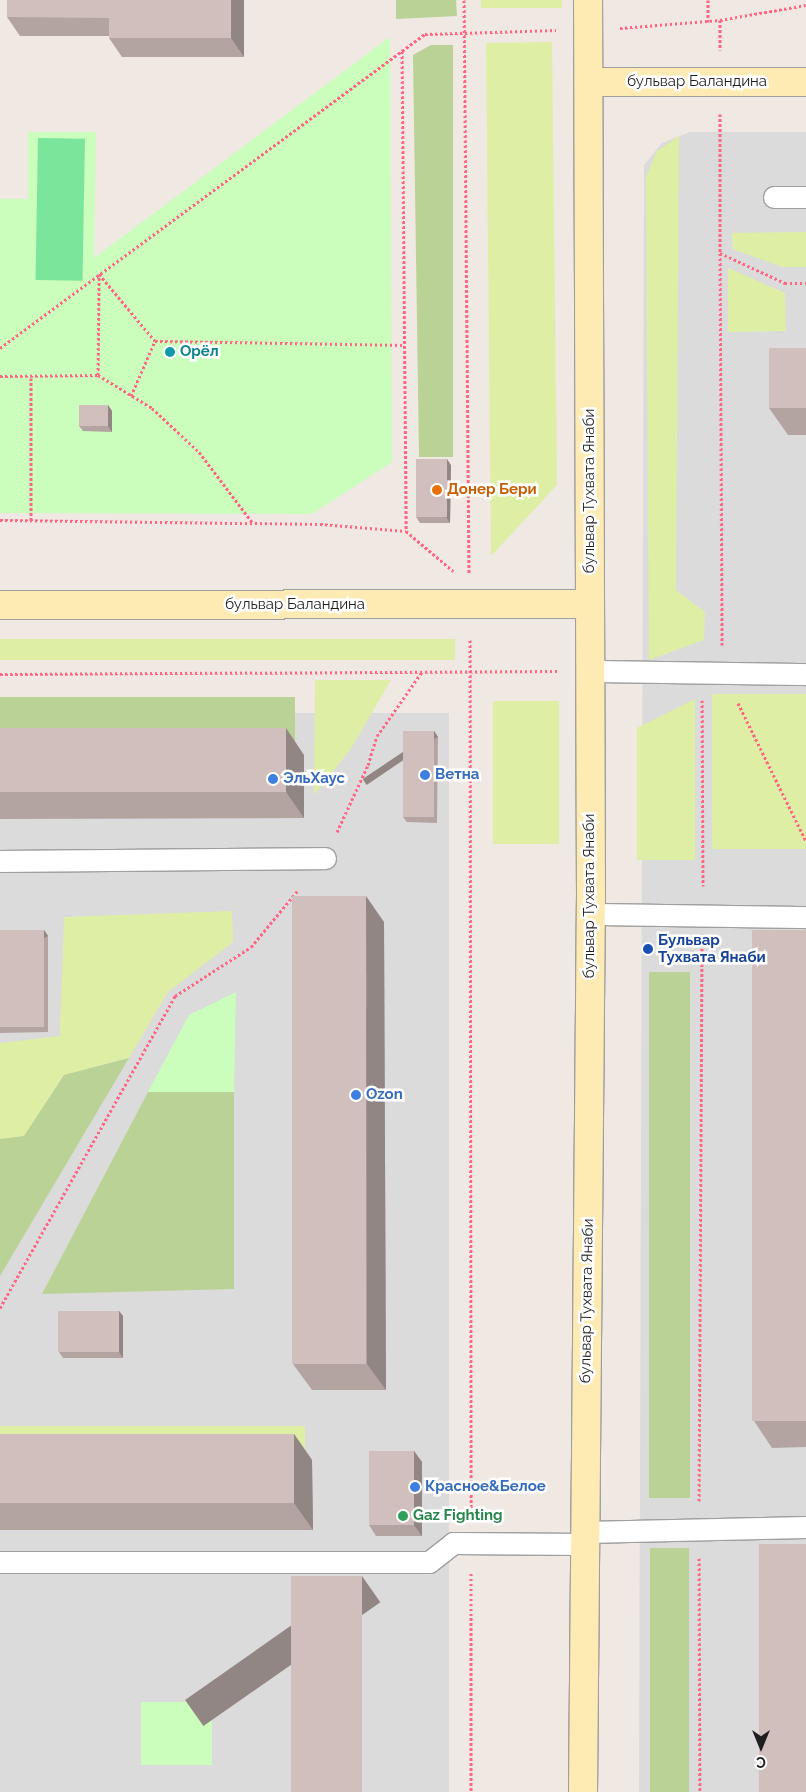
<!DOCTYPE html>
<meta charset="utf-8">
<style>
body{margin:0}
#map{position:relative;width:806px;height:1792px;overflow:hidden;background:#f0e8e3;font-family:Raleway,sans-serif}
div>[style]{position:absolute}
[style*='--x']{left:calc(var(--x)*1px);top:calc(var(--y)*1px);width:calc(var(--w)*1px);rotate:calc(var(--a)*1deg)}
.residential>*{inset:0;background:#dcdbdb;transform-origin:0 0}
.grass>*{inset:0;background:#dfeea5;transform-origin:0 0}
.forest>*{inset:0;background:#bad295;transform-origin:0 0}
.park>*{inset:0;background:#cbfdbd;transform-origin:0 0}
.pitch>*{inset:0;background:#7be59c;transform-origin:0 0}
.path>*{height:3px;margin-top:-1.5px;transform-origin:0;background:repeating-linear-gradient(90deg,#ff6584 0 2.5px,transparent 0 5px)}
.roads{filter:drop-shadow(1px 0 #9f9f9f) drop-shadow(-1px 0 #9f9f9f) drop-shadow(0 1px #9f9f9f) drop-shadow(0 -1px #9f9f9f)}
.lane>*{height:21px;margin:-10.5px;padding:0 10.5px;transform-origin:10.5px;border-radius:10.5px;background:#fff}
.secondary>*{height:28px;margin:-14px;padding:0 14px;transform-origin:14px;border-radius:14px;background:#feebb3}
.wall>*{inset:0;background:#b3a4a2}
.shaded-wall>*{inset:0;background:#928684;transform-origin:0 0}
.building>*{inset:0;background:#d0bfbc;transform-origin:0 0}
.dots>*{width:14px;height:14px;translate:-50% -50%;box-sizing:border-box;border:2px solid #fff;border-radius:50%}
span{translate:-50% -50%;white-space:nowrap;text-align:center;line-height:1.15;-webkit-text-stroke:5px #fff;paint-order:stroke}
.street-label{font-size:15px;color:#1e1e1e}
.culture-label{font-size:15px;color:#0d838f;font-weight:700}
.left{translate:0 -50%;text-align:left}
.food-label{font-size:15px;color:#c56008;font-weight:700}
.shop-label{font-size:15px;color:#366cbe;font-weight:700}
.transit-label{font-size:15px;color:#164399;font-weight:700}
.leisure-label{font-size:15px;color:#27864d;font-weight:700}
.north{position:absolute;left:736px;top:1722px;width:50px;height:50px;-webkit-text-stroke:4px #fff;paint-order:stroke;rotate:180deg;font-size:14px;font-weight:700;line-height:20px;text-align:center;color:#1e1e1e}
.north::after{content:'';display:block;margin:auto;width:18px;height:22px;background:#1e1e1e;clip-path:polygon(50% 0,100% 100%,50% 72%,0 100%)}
</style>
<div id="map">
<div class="residential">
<div style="clip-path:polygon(690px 132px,806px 132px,806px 1792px,639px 1792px,644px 165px,662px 143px)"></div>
<div style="left:449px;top:713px;width:1079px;height:449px;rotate:90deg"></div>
</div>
<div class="grass">
<div style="left:481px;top:0;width:81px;height:8px"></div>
<div style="clip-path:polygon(552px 42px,557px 485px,491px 556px,486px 43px)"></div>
<div style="clip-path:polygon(679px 136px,676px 590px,705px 612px,704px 640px,649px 660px,646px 177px,657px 151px)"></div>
<div style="clip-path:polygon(806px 232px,806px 267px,782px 267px,733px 249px,732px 233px)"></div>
<div style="clip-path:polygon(728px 268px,785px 293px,786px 331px,728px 332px)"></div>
<div style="left:455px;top:639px;width:21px;height:455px;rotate:90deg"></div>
<div style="clip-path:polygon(315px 680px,391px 680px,350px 750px,314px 795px)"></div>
<div style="left:712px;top:694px;width:94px;height:155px"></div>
<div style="clip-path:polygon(695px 699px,695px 860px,637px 860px,637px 728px)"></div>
<div style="left:493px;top:701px;width:66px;height:143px"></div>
<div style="clip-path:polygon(232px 911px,233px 942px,168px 992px,129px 1058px,64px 1075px,24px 1137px,0 1139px,0 1043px,60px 1036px,64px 917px)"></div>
<div style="left:0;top:1426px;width:305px;height:25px"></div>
</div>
<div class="forest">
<div style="clip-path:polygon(396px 0,456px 0,457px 16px,396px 19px)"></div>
<div style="clip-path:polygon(431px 45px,453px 45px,453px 457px,419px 457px,413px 55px)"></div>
<div style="left:295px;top:697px;width:44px;height:295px;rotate:90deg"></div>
<div style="left:649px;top:972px;width:41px;height:526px"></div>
<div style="clip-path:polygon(129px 1058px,0 1276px,0 1139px,24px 1136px,64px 1075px)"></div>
<div style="clip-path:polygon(148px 1092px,234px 1092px,234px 1289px,42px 1294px)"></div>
<div style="left:650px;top:1548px;width:39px;height:244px"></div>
</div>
<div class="park">
<div style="clip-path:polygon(390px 37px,392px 462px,312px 514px,0 513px,0 199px,28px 199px,28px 132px,96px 132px,94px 258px)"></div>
<div style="clip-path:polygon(236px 992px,234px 1092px,148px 1092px,189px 1015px)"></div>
<div style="left:141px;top:1702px;width:71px;height:63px"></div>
</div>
<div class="pitch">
<div style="left:38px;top:138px;width:47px;height:142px;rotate:1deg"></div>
</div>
<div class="path">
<div style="--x:464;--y:0;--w:573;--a:89.5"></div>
<div style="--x:708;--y:0;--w:22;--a:90"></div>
<div style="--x:720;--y:20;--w:30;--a:90"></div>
<div style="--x:620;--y:28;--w:100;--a:-4.6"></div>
<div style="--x:720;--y:20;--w:87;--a:-9.9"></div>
<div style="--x:402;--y:51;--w:480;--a:89.5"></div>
<div style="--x:406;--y:531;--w:62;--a:40.4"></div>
<div style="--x:720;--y:114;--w:139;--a:90"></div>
<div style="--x:720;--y:253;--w:72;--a:24.8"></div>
<div style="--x:785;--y:283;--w:21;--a:0"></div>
<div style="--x:720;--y:253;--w:392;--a:89.7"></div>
<div style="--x:0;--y:348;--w:528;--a:-36.46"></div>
<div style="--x:425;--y:34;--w:131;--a:-1.7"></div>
<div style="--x:98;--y:375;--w:101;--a:-89.4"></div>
<div style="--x:99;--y:274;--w:87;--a:50.1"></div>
<div style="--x:155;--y:341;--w:250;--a:0.9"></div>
<div style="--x:0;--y:376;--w:98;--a:-0.6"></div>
<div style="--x:98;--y:375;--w:63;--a:31.4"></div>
<div style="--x:152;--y:408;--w:64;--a:43.1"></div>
<div style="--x:199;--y:452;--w:88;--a:52.9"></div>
<div style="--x:31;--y:378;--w:142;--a:90"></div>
<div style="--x:131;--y:396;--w:60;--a:-66.4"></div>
<div style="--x:0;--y:520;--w:320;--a:0.7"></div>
<div style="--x:320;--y:524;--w:86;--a:4.7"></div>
<div style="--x:470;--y:640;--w:874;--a:89.93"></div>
<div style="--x:0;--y:674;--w:559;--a:-0.31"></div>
<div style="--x:702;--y:700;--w:186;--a:89.7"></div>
<div style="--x:738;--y:703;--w:154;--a:63.8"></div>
<div style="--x:337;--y:832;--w:74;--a:-65.2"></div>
<div style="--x:368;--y:765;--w:30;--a:-73"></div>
<div style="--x:377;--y:736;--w:78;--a:-54.9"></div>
<div style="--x:0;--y:1308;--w:358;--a:-60.7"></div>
<div style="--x:175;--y:996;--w:90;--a:-32.8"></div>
<div style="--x:251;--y:947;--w:75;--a:-50.4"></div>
<div style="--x:699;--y:1501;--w:556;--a:-89.69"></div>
<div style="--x:699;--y:1558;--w:234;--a:89.8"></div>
<div style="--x:471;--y:1573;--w:219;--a:90"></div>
</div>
<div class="roads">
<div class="lane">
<div style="--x:774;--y:197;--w:32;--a:0"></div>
<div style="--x:590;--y:671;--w:216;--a:0.8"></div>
<div style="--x:0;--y:861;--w:325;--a:-0.5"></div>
<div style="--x:591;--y:914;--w:215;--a:0.8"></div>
<div style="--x:585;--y:1532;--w:221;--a:-1.3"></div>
<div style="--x:0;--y:1562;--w:429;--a:0"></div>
<div style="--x:429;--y:1562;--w:31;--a:-38"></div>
<div style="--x:453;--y:1543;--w:132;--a:0.4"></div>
</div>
<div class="secondary">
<div style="--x:589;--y:82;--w:217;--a:0"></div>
<div style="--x:0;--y:605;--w:590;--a:-0.1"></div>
<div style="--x:583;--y:1792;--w:896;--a:-89.49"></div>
<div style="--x:591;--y:896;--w:896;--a:-90.19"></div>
</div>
</div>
<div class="wall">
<div style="clip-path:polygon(244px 0,244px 57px,122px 57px,109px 38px,109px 36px,20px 36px,7px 17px)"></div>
<div style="clip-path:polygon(806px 348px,806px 435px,788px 435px,769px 408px)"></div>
<div style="clip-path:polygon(108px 405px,112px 411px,112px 432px,83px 431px,79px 426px)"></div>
<div style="clip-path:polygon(451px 465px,450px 523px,420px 523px,416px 517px)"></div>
<div style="clip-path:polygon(0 729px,304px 755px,304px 818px,0 819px)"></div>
<div style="clip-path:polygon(434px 731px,438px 737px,437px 823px,407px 822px,403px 817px)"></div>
<div style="clip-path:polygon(384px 922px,386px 1390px,312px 1390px,293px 1364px)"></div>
<div style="clip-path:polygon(0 930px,44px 930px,48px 936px,48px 1032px,0 1033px)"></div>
<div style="clip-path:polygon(806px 930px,806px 1447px,772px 1448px,754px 1421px)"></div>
<div style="clip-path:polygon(119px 1311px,123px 1316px,123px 1358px,63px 1358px,59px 1352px)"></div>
<div style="clip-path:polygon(294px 1434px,312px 1460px,313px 1530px,0 1530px,0 1435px)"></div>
<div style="clip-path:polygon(414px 1451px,422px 1462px,422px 1536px,376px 1536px,369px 1525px)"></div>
</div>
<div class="shaded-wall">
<div style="clip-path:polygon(231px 0,244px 0,244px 57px,231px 38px)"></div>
<div style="clip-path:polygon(108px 405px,112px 411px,112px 432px,108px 426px)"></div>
<div style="clip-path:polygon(447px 459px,451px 465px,450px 523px,446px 517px)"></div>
<div style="clip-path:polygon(286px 728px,304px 755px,304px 818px,286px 792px)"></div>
<div style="left:434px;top:731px;width:7px;height:86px;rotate:56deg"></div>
<div style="clip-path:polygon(366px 896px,384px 922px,386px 1390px,367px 1364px)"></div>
<div style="left:44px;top:930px;width:7px;height:97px;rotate:56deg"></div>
<div style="clip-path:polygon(119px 1311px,123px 1316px,123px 1358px,119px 1352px)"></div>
<div style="clip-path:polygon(294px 1434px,312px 1460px,313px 1530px,294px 1503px)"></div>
<div style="clip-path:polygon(414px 1451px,422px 1462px,422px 1536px,414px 1525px)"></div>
<div style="left:362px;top:1576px;width:32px;height:216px;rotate:55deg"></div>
</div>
<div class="building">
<div style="clip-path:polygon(7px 0,231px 0,231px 38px,109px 38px,109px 18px,7px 17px)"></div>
<div style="left:769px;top:348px;width:37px;height:60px"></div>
<div style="left:79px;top:405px;width:29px;height:21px"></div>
<div style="left:416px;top:459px;width:31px;height:58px"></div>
<div style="left:286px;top:728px;width:64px;height:286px;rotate:90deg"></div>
<div style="left:403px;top:731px;width:31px;height:86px"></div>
<div style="left:292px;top:896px;width:74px;height:468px"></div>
<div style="left:0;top:930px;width:44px;height:97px"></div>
<div style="left:752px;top:930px;width:54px;height:491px"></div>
<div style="left:58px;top:1311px;width:61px;height:41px"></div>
<div style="left:294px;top:1434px;width:69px;height:294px;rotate:90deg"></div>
<div style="left:369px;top:1451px;width:45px;height:74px"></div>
<div style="left:806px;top:1544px;width:248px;height:47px;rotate:90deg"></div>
<div style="left:291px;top:1576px;width:71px;height:216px"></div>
</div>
<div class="dots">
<div style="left:170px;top:352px;background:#0f9aa8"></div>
<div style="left:437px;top:490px;background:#e8710a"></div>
<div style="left:425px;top:775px;background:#3f7fe0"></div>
<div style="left:273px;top:779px;background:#3f7fe0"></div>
<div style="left:648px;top:949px;background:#1a4fb4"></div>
<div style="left:356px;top:1095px;background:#3f7fe0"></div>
<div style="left:415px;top:1487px;background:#3f7fe0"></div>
<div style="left:403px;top:1516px;background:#2e9e5b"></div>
</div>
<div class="street-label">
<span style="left:697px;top:82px">бульвар Баландина</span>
<span style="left:590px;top:491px;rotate:-90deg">бульвар Тухвата Янаби</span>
<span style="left:295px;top:605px">бульвар Баландина</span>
<span style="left:590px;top:896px;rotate:-90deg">бульвар Тухвата Янаби</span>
<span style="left:587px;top:1301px;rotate:-89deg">бульвар Тухвата Янаби</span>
</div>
<div class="culture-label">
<span class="left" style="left:180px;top:352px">Орёл</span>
</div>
<div class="food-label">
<span class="left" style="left:447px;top:490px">Донер Бери</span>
</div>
<div class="shop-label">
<span class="left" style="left:435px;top:775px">Ветна</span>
<span class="left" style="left:283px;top:779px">ЭльХаус</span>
<span class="left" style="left:366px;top:1095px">Ozon</span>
<span class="left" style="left:425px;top:1487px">Красное&amp;Белое</span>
</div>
<div class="transit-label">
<span class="left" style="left:658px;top:949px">Бульвар<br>Тухвата Янаби</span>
</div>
<div class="leisure-label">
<span class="left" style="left:413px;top:1516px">Gaz Fighting</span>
</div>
<div class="north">С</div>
</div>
